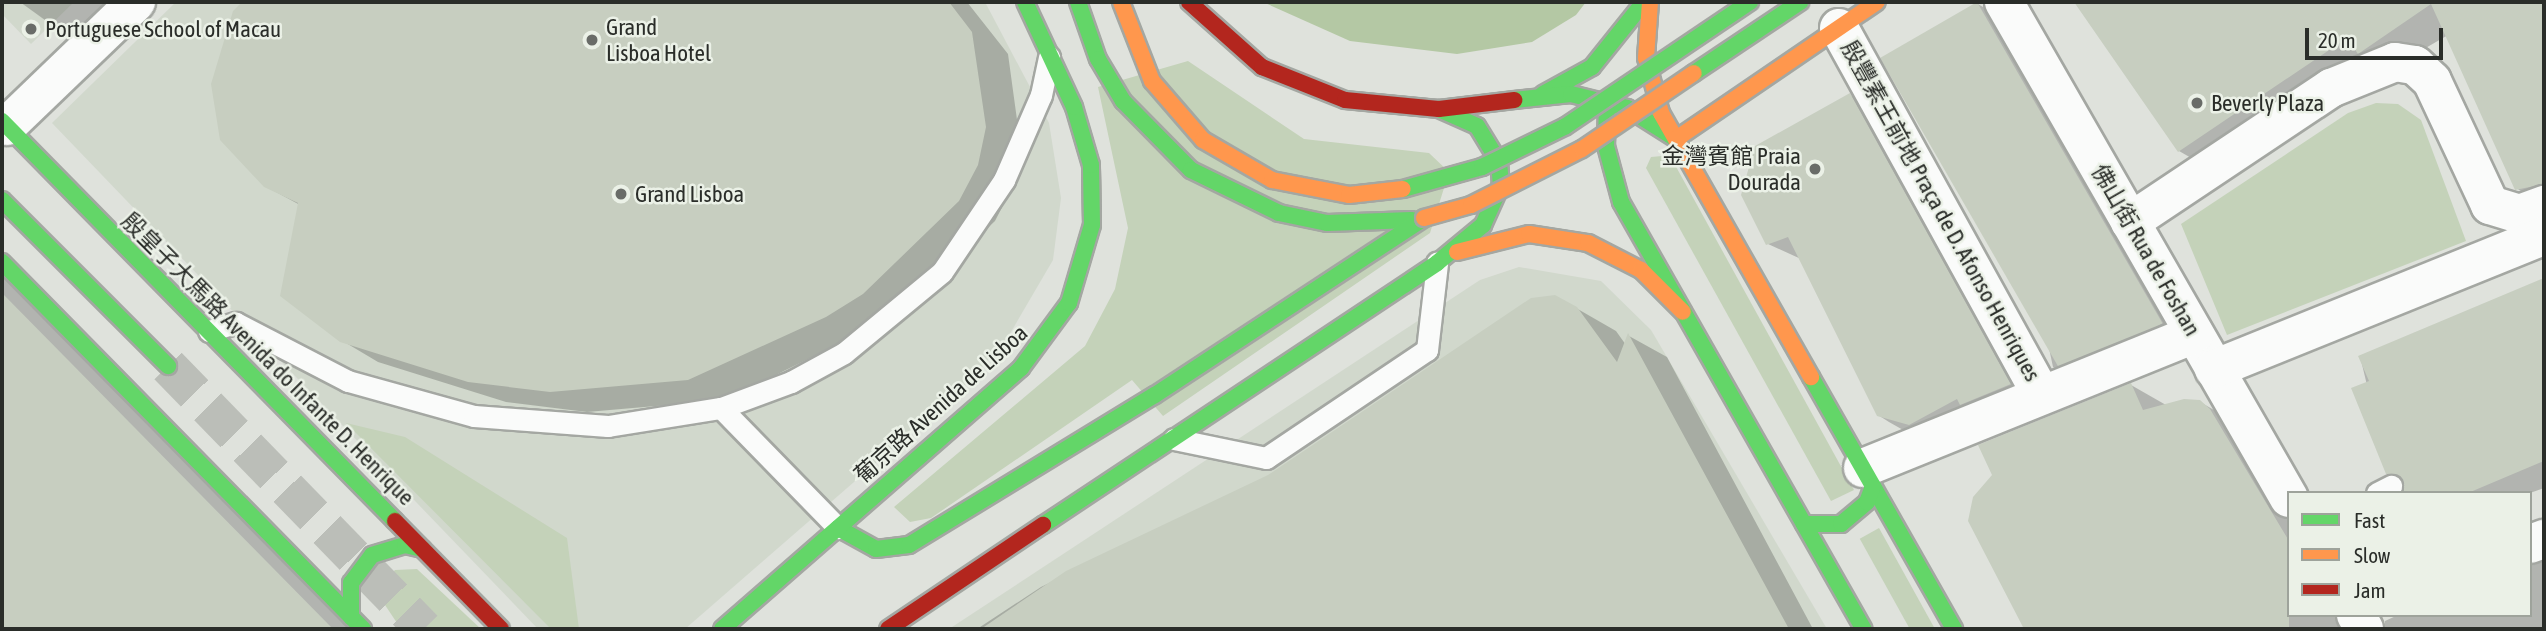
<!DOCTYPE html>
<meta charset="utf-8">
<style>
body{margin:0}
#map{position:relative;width:2546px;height:631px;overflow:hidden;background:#dfe2dc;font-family:"Asap Condensed","Noto Sans SC",sans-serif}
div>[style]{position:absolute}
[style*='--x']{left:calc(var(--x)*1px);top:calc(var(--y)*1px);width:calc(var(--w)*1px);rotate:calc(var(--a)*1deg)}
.built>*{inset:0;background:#d1d8cc}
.green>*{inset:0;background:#c4d2b9;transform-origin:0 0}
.forest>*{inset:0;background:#b4c8a4}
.shadow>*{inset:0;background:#0003}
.building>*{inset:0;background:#c7cec0;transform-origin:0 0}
.primary-tunnel>*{height:38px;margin-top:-19px;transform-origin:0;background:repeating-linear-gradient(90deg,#bbbeb8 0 38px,transparent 0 57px)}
.roads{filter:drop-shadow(2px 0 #a4a7a2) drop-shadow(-2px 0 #a4a7a2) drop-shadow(0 2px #a4a7a2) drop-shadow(0 -2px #a4a7a2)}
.lane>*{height:21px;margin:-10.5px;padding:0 10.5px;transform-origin:10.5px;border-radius:10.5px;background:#fafbfa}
.street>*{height:38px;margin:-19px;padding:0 19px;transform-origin:19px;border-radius:19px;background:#fafbfa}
.fast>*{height:16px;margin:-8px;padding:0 8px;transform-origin:8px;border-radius:8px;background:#63d668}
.slow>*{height:16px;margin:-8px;padding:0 8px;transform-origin:8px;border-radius:8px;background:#ff974d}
.jam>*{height:16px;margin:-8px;padding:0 8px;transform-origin:8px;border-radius:8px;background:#b3261e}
.bridges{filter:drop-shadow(2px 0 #a4a7a2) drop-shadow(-2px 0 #a4a7a2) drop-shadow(0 2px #a4a7a2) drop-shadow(0 -2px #a4a7a2)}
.fast-bridge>*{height:16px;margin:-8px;padding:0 8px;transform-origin:8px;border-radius:8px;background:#63d668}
.slow-bridge>*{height:16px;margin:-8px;padding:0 8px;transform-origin:8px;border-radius:8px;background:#ff974d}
.dots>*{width:19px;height:19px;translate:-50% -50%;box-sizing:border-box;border:4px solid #ebf1e7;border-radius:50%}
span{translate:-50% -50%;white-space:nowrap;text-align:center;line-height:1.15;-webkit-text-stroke:5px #ebf1e7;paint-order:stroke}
.poi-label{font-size:23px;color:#2a2d29}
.left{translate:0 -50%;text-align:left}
.right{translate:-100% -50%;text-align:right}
.street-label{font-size:23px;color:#2a2d29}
.frame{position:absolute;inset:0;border:4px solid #2a2d29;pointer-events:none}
.legend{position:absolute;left:2287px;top:491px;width:245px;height:126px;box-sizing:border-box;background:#ebf1e7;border:2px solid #9ea39b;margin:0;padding:9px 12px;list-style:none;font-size:21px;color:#2a2d29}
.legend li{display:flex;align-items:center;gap:14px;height:35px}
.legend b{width:35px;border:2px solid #9ea39b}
.scale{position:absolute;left:2305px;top:28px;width:138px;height:32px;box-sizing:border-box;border:4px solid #2a2d29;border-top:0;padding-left:9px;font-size:21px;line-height:24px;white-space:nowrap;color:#2a2d29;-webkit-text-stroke:5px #ebf1e7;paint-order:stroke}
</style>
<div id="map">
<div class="built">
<div style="clip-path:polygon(2px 2px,74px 2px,31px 44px,2px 14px)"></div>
<div style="clip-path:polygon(176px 2px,985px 2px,1049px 123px,1061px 198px,1053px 260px,1008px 337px,969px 382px,685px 629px,538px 629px,52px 123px)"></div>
<div style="clip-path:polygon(1519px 267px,1601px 281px,1651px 330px,1827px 629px,949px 629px,1480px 280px)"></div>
</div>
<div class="green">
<div style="clip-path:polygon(1188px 61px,1304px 139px,1429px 153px,1449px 172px,1430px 233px,1163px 416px,1132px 380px,931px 518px,910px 522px,894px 507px,1085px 346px,1115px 289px,1128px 228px,1098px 87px)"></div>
<div style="clip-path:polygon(2376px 103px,2398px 104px,2421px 120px,2466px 241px,2227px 335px,2181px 224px,2348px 113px)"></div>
<div style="clip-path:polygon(1662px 156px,1674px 163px,1854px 490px,1831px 501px,1646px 168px,1651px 157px)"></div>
<div style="clip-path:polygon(346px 423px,405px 437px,567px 538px,579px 629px,551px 629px)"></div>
<div style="left:1879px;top:528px;width:116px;height:22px;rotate:61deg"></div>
<div style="clip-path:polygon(417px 569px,481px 629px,401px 629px,383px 602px,384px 581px,395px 570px)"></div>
</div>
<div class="forest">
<div style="clip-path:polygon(1263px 2px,1586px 2px,1576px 15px,1532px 42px,1457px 54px,1350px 41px)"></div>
</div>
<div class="shadow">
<div style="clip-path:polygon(20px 2px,115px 2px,74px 41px)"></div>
<div style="clip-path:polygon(244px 2px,967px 2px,1008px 54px,1021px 149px,1013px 186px,995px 221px,899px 314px,725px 400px,587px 412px,506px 402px,378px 362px,341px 340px,300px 205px,265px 186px,234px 12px)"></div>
<div style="clip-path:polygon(2076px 2px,2544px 2px,2544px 205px,2516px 188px,2448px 35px,2214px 171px,2179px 151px)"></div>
<div style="clip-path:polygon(1976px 3px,2008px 21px,2194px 341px,2085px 385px,2053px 367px)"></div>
<div style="clip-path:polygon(1850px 95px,1879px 112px,2039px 401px,1919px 439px,1889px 422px,1878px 415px,1801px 259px,1768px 244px)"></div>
<div style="clip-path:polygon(2px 273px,351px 629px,2px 629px)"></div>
<div style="clip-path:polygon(2544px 280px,2544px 488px,2530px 493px,2401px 493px,2404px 482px,2388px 473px,2360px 356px)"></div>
<div style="clip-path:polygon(1576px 308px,1616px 331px,1626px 345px,1629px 336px,1667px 357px,1813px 629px,977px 629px,1041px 587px,1268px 477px)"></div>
<div style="clip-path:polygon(2131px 385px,2166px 405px,2200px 402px,2235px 422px,2289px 511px,2289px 615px,2352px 615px,2360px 629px,2030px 629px,1969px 521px)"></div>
<div style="clip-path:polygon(2544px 562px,2544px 629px,2385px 629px,2385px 621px,2398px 615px,2530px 615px,2530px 563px)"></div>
</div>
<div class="building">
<div style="clip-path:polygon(242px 2px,949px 2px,972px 32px,986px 127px,978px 165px,959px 201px,863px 294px,826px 317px,688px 380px,550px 392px,468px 382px,340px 342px,280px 296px,298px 203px,264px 187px,220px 140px,211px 84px,233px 11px)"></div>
<div style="left:1977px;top:2px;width:371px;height:112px;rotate:60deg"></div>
<div style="clip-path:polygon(2074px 2px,2544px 2px,2544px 184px,2515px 190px,2431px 4px,2358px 54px,2347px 38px,2178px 152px)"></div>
<div style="clip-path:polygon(1850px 93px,2011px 384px,1960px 405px,1957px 399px,1909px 425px,1877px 416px,1788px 237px,1766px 245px,1741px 195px,1755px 146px)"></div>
<div style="clip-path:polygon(2544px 278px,2544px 461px,2468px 493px,2402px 493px,2403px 481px,2386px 474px,2351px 388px,2369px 381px,2358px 356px)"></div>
<div style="clip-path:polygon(2px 293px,333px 629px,2px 629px)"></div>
<div style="clip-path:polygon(1555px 295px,1577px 307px,1617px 362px,1628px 333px,1789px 629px,981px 629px,1066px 571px,1268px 475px,1531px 298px)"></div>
<div style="clip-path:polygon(2131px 383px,2143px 410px,2184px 399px,2200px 400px,2210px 409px,2289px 541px,2289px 629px,2024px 629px,1968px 521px,1973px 497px,1992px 475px,1978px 445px)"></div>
</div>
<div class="primary-tunnel">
<div style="--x:168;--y:366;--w:367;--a:45.8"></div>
</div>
<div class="roads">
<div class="lane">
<div style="--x:209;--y:331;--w:28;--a:-17"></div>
<div style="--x:236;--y:323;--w:126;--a:27.4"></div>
<div style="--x:348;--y:381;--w:131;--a:15.5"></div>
<div style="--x:474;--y:416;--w:134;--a:4.3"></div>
<div style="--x:608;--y:426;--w:114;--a:-9.1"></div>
<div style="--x:721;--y:408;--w:75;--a:-20.4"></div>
<div style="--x:791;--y:382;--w:60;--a:-28.7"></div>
<div style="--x:844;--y:353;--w:127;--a:-39.6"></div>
<div style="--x:942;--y:272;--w:111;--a:-56"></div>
<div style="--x:1004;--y:180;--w:93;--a:-66.5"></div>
<div style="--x:1041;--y:95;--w:39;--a:-78"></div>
<div style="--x:721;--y:408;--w:168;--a:45.7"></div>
<div style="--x:1174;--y:439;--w:94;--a:11.7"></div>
<div style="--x:1266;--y:458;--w:194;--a:-33.9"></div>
<div style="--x:1427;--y:350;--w:88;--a:-83.4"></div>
<div style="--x:2377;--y:493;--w:16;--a:-27"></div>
</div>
<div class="street">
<div style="--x:2004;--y:2;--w:572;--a:60.12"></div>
<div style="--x:1839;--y:28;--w:419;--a:61.1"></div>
<div style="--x:7;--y:126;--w:179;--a:-43.9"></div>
<div style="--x:2130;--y:222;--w:242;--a:-33.7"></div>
<div style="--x:2331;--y:88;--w:69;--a:-22.1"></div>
<div style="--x:2395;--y:62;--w:20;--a:9"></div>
<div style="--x:2415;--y:65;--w:23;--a:43"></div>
<div style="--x:2432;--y:81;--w:137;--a:64.9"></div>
<div style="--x:2490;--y:205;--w:30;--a:17"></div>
<div style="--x:2519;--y:214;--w:27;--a:-20"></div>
<div style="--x:2214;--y:369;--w:356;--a:-22"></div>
<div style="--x:1863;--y:468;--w:357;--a:-22"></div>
<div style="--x:2530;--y:544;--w:15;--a:-20"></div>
<div style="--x:2356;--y:615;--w:16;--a:60"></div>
</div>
<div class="fast">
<div style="--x:1078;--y:2;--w:60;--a:70.7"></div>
<div style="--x:1098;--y:59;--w:49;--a:59.2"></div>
<div style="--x:1123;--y:101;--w:97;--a:45.4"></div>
<div style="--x:1191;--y:170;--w:98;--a:26"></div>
<div style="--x:1279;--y:213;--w:49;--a:11.8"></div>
<div style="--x:1327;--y:223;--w:85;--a:-2"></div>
<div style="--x:1543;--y:94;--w:56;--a:-28.9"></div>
<div style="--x:1592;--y:67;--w:83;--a:-51.3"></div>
<div style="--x:1514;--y:100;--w:57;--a:-6"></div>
<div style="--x:1571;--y:94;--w:58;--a:14"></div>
<div style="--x:1627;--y:108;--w:58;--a:32.3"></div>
<div style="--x:1607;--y:103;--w:43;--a:91.3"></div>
<div style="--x:1606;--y:146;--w:58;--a:75"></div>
<div style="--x:1621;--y:202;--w:491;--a:60.4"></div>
<div style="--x:2;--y:121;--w:561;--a:45.51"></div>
<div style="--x:2;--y:200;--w:235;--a:45"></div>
<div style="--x:2;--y:262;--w:515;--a:45.47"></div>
<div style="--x:1811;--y:377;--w:290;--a:60.4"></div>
<div style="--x:1804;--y:524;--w:37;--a:0"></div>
<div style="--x:1841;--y:524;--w:34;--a:-40"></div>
<div style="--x:1867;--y:502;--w:17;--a:-69"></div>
<div style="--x:1043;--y:525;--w:473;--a:-33.6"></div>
<div style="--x:1437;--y:263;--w:60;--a:-39.6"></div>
<div style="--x:1483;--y:225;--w:44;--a:-65.8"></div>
<div style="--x:1501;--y:185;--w:23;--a:-95"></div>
<div style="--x:1499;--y:162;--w:42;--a:-121.4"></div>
<div style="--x:1477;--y:126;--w:42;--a:-155.9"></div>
<div style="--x:838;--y:528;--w:43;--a:28.9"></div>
<div style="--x:876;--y:549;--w:33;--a:-7"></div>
<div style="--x:909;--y:545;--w:288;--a:-31.4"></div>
<div style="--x:1155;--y:395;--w:322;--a:-33.3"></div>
<div style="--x:351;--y:617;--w:34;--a:-90"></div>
<div style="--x:351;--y:583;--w:35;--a:-53"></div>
<div style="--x:372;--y:555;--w:34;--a:-17"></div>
<div style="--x:405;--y:545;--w:18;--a:13"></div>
<div style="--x:722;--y:629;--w:397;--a:-41.1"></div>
<div style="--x:1021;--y:368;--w:81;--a:-53.6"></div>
<div style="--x:1069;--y:303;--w:81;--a:-73.6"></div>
<div style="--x:1092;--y:225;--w:60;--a:-91"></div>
<div style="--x:1091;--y:165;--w:60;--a:-106.3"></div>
<div style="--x:1074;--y:107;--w:116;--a:-115"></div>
</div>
<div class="slow">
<div style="--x:1650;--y:2;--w:56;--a:94.1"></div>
<div style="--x:1646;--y:58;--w:57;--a:74.7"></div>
<div style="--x:1661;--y:113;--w:304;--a:60.4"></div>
<div style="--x:1676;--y:139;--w:243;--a:-34.3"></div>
<div style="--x:1457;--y:252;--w:74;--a:-14"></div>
<div style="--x:1529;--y:234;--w:60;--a:8.7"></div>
<div style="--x:1588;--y:243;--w:59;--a:27"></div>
<div style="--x:1641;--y:270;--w:59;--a:45"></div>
</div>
<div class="jam">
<div style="--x:1189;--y:2;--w:98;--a:41.7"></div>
<div style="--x:1262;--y:67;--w:89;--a:21.7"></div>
<div style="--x:1345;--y:100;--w:94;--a:5.5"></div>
<div style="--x:1439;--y:109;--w:76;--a:-6.8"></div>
<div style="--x:395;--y:521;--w:151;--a:45.5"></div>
<div style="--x:888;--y:629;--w:187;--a:-33.9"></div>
</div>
</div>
<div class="bridges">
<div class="fast-bridge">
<div style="--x:1694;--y:73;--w:128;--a:-33.8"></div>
<div style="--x:1403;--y:189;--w:82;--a:-15.6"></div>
<div style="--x:1482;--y:167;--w:93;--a:-26"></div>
<div style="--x:1566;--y:126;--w:222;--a:-34"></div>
</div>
<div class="slow-bridge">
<div style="--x:1121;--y:2;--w:85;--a:68.6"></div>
<div style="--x:1152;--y:81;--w:78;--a:49.2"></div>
<div style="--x:1203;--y:140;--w:80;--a:30.1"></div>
<div style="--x:1272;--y:180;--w:78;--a:11"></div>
<div style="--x:1349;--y:195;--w:54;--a:-6.3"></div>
<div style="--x:1424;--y:218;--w:49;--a:-15.5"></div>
<div style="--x:1471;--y:205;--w:124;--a:-26.8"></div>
<div style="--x:1582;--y:149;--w:135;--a:-34.2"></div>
</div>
</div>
<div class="dots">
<div style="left:31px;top:29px;background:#696c68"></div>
<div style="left:592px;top:40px;background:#696c68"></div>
<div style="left:2197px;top:103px;background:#696c68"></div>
<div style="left:1815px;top:169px;background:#696c68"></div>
<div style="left:621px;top:194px;background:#696c68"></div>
</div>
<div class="poi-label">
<span class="left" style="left:606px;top:40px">Grand<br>Lisboa Hotel</span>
<span class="left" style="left:45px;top:29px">Portuguese School of Macau</span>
<span class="left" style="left:2211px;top:103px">Beverly Plaza</span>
<span class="right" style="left:1801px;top:169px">金灣賓館 Praia<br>Dourada</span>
<span class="left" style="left:635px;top:194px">Grand Lisboa</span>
</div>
<div class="street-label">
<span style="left:1941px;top:211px;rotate:61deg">殷豐素王前地 Praça de D. Afonso Henriques</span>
<span style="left:2146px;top:250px;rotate:60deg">佛山街 Rua de Foshan</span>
<span style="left:268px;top:359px;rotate:45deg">殷皇子大馬路 Avenida do Infante D. Henrique</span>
<span style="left:941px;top:404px;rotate:-42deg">葡京路 Avenida de Lisboa</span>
</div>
<div class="frame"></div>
<ul class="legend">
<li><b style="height:9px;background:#63d668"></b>Fast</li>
<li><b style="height:9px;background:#ff974d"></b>Slow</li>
<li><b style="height:9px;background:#b3261e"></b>Jam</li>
</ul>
<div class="scale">20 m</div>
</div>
